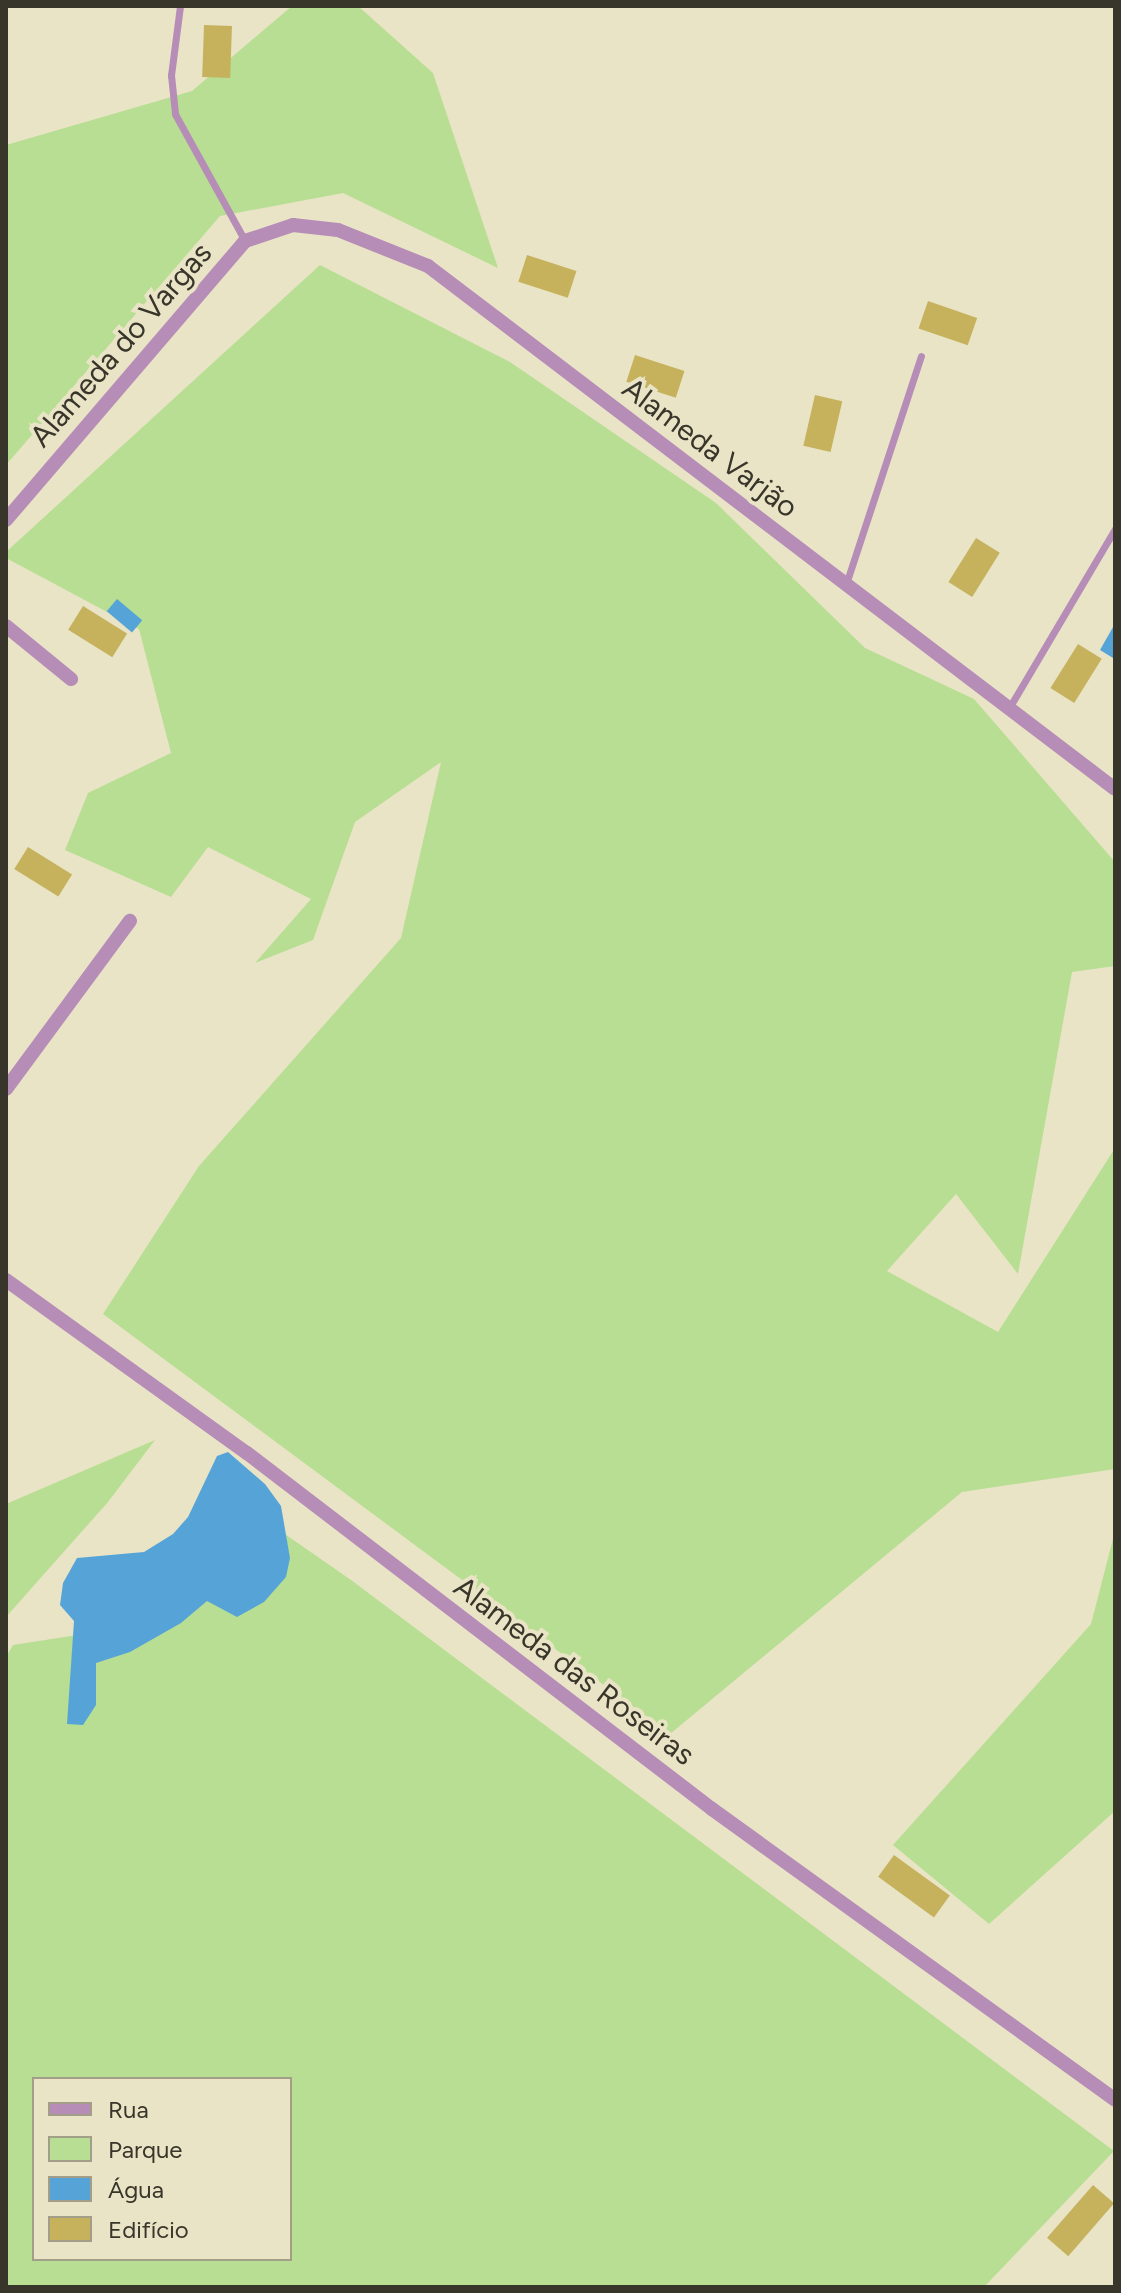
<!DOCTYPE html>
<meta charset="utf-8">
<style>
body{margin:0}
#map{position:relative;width:1121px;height:2293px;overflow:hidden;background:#eae4c7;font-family:Figtree,sans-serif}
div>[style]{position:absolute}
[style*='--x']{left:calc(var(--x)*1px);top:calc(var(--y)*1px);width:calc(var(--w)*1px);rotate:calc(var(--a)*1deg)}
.green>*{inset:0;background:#b7de92}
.water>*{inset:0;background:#56a4d7;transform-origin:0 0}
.building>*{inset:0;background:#c6b25d;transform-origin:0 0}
.service>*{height:7px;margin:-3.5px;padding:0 3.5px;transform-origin:3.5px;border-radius:3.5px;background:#b68db7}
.minor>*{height:14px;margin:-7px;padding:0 7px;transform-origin:7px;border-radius:7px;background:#b68db7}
span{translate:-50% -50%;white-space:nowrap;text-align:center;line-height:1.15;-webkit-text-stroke:8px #eae4c7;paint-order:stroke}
.street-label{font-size:30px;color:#38362a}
.frame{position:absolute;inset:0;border:8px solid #38362a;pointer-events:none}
.legend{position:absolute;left:32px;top:2077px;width:260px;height:184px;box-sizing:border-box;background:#eae4c7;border:2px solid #a39e88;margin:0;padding:10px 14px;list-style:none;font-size:24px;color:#38362a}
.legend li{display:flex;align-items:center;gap:16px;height:40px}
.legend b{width:40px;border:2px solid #a39e88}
</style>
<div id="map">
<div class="green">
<div style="clip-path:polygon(292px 6px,358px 6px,433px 73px,498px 268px,343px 193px,220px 216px,6px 465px,6px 145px,192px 91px)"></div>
<div style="clip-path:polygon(320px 265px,510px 362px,716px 503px,865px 648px,974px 699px,1115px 862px,1115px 966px,1072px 972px,1018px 1274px,956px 1194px,887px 1271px,998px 1332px,1115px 1148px,1115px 1469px,962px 1492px,670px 1734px,103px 1314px,199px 1166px,401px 938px,441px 762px,355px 822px,313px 940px,255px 963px,311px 899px,208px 847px,171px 897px,65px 850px,88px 793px,171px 753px,139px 629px,6px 558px,6px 552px)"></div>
<div style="clip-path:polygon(155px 1440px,108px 1502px,6px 1617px,6px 1504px)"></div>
<div style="clip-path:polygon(evenodd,269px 1523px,351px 1580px,1114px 2151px,984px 2287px,6px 2287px,6px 1657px,13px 1645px,135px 1626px,269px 1523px,34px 2079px,290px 2079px,290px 2259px,34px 2259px,34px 2079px)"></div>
<div style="clip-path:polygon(1115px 1531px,1115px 1811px,989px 1924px,893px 1845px,1091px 1624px)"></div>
</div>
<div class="water">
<div style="left:117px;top:599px;width:33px;height:16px;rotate:40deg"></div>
<div style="clip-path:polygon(1113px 627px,1115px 628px,1113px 658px,1100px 650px)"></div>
<div style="clip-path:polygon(228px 1452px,265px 1484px,281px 1506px,290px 1558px,286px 1577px,264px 1602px,237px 1617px,207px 1601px,181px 1623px,130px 1652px,96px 1663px,96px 1705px,83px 1725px,67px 1724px,74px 1621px,60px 1605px,63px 1583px,77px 1558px,144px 1552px,173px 1534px,188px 1517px,217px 1456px)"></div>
</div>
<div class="building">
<div style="left:204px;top:25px;width:28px;height:52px;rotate:2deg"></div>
<div style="left:527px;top:255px;width:52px;height:28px;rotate:18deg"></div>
<div style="left:928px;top:301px;width:52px;height:29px;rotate:19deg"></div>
<div style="left:635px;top:355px;width:52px;height:28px;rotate:18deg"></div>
<div style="left:815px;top:395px;width:28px;height:52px;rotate:13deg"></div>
<div style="left:976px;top:538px;width:28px;height:52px;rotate:32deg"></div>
<div style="left:83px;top:606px;width:52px;height:28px;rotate:32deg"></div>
<div style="left:1078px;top:644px;width:28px;height:52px;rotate:32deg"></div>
<div style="left:28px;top:847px;width:52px;height:26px;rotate:32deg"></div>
<div style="left:894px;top:1855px;width:69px;height:27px;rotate:36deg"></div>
<div style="left:1093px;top:2185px;width:28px;height:70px;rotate:41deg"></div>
</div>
<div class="service">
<div style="--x:180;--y:6;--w:70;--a:97.4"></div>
<div style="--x:171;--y:75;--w:39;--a:84"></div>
<div style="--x:175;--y:114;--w:145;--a:61.1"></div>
<div style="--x:846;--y:584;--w:240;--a:-71.8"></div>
<div style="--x:1009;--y:708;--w:208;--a:-59.4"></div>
</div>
<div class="minor">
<div style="--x:6;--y:520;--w:367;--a:-49.4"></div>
<div style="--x:245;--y:241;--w:51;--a:-18.4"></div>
<div style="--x:293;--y:225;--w:45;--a:6.3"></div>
<div style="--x:338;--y:230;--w:97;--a:21.8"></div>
<div style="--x:428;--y:266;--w:863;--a:37.28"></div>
<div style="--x:6;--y:626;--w:84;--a:39.2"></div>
<div style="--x:6;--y:1089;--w:209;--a:-53.6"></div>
<div style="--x:6;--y:1280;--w:297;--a:35.7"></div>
<div style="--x:247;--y:1453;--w:586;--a:37.44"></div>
<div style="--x:712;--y:1809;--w:497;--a:35.8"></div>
</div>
<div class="street-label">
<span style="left:121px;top:345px;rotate:-49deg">Alameda do Vargas</span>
<span style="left:710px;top:448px;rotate:37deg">Alameda Varjão</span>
<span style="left:574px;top:1671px;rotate:37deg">Alameda das Roseiras</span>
</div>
<div class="frame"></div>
<ul class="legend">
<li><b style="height:10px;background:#b68db7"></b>Rua</li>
<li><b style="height:22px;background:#b7de92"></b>Parque</li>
<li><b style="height:22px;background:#56a4d7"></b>Água</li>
<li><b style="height:22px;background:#c6b25d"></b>Edifício</li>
</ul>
</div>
